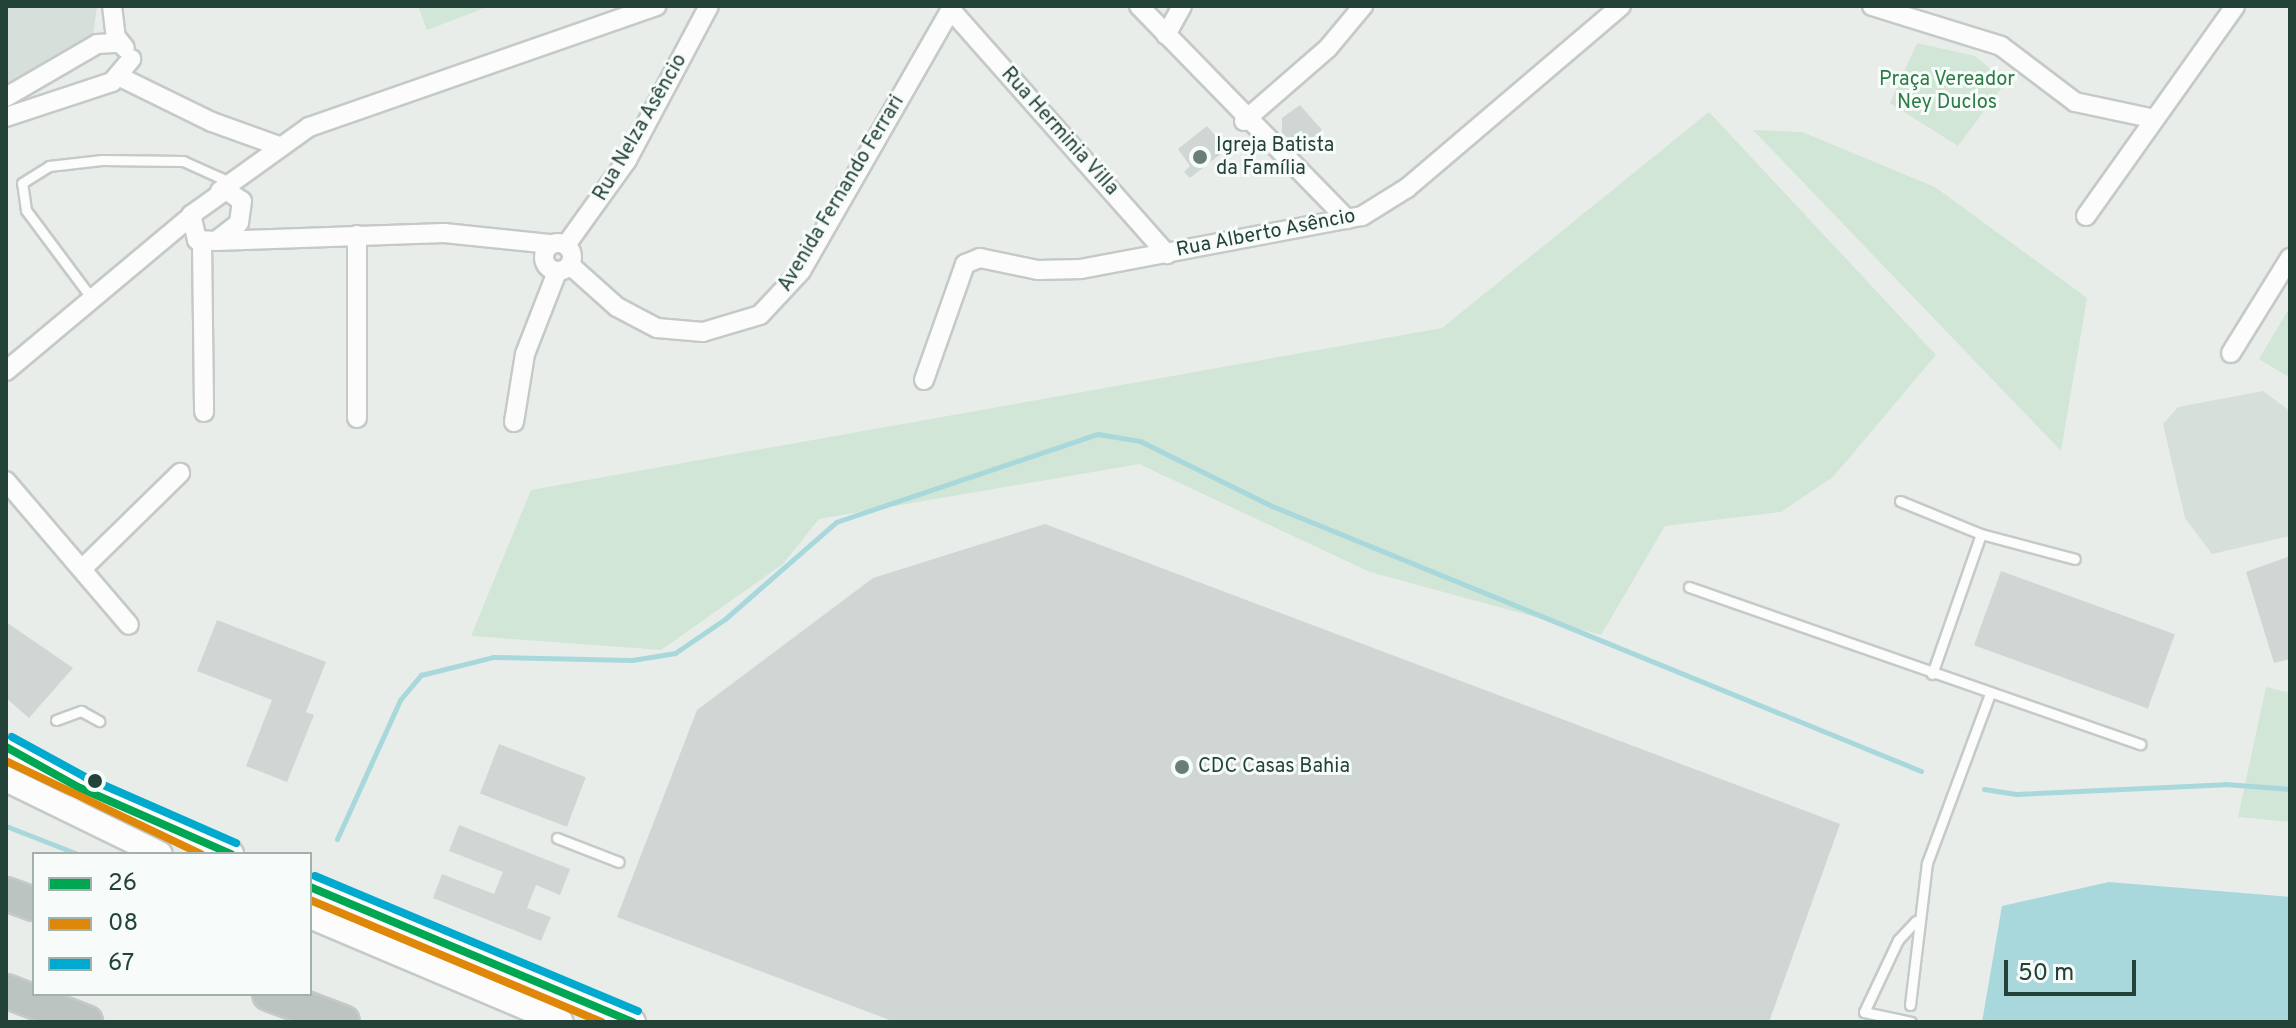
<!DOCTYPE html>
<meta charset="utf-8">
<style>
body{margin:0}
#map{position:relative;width:2296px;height:1028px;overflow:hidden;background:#e8edea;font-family:Overpass,sans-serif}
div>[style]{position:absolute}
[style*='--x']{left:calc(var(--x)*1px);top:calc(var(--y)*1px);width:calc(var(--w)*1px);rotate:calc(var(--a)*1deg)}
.built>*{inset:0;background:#d6dfda}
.green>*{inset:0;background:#d1e6d6}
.water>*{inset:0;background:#a8d8dc}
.stream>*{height:5px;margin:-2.5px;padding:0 2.5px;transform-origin:2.5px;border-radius:2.5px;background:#a8d8dc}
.building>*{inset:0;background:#cfd6d3;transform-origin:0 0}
.roads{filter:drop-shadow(2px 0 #c5cac7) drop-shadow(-2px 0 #c5cac7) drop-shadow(0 2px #c5cac7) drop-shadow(0 -2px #c5cac7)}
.lane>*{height:9px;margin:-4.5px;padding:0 4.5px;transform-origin:4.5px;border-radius:4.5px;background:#fcfcfc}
.street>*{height:18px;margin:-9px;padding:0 9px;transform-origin:9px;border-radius:9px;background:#fcfcfc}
.street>.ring{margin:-9px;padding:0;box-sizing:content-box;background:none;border:18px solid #fcfcfc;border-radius:50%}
.secondary>*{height:24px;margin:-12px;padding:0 12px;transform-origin:12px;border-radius:12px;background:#fcfcfc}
.highway>*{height:32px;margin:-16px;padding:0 16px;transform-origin:16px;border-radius:16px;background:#bcc4c2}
.bus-1>*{height:8px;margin:-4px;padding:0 4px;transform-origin:4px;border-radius:4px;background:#00a651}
.bus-2>*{height:8px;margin:-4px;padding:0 4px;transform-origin:4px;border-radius:4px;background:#de8708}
.bus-3>*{height:8px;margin:-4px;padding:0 4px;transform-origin:4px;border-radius:4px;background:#00a9ce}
.dots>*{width:22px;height:22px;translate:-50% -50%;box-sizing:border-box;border:4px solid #f7fbf9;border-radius:50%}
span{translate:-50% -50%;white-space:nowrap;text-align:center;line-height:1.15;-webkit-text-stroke:6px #f7fbf9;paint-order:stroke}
.park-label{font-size:20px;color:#2b7c45}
.street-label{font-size:20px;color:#234338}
.poi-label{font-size:20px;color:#234338}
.left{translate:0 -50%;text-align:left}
.frame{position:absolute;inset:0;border:8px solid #234338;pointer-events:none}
.legend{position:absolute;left:32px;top:852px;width:280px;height:144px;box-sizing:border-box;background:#f7fbf9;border:2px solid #a2b1ac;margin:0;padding:10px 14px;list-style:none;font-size:24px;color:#234338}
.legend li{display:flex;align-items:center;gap:16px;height:40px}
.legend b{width:40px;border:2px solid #a2b1ac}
.scale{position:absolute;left:2004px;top:960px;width:132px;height:36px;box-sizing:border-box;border:4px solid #234338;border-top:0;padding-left:10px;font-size:24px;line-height:28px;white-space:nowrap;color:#234338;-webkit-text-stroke:6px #f7fbf9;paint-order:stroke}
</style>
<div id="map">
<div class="built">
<div style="clip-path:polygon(6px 6px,97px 6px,93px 36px,6px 88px)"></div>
<div style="clip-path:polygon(2263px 391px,2290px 411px,2290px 536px,2212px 554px,2185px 518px,2163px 424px,2178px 407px)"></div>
</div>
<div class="green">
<div style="clip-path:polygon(418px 6px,490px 6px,427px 30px)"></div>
<div style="clip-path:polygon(1917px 43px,1975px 56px,2006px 82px,1958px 146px,1890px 103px)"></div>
<div style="clip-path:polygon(1709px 112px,1936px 355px,1833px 477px,1781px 512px,1665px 526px,1601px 635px,1370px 572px,1139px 464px,819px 519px,783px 564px,661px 650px,471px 636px,531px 490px,1442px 328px)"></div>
<div style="clip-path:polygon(1753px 130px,1802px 132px,1935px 187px,2087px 298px,2061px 451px)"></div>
<div style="clip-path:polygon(2290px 307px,2290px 378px,2259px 359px)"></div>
<div style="clip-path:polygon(2266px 687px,2290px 693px,2290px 822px,2238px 817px)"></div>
</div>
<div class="water">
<div style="clip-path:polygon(2109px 882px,2290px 897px,2290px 1022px,1982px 1022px,2002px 906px)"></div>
</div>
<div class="stream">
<div style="--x:1984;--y:789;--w:32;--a:9"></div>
<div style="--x:2016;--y:794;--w:209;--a:-2.7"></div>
<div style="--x:2225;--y:784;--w:65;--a:4.4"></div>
<div style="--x:6;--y:826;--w:77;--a:21.3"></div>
<div style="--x:337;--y:839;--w:153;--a:-65.6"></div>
<div style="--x:400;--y:700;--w:33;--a:-50"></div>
<div style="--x:421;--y:675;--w:74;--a:-14"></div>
<div style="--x:493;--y:657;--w:139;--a:1.2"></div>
<div style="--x:632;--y:660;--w:44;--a:-9.2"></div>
<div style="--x:675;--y:653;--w:60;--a:-34.2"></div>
<div style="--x:725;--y:619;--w:147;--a:-41.1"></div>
<div style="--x:836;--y:522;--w:276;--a:-18.6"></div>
<div style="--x:1098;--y:434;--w:43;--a:9.5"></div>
<div style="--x:1140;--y:441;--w:147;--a:26.2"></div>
<div style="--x:1272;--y:506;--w:701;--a:22.21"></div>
</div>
<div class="building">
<div style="clip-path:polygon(1300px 105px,1322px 130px,1300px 148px,1282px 133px,1282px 118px)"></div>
<div style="clip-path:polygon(1207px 126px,1227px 149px,1190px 178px,1184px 172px,1190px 166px,1178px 149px)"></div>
<div style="clip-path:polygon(1045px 524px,1840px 824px,1769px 1022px,895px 1022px,617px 917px,697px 710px,873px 578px)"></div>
<div style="clip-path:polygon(2290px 556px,2290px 659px,2274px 663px,2246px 572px)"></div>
<div style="left:2001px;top:571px;width:185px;height:79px;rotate:20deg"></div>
<div style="clip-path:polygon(217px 620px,326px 662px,306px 712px,314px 715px,287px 782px,246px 766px,272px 700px,197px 671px)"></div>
<div style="clip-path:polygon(6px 622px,73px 668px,29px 718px,6px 698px)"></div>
<div style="left:499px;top:744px;width:93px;height:53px;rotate:21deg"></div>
<div style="clip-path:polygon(459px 825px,570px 869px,560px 895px,536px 885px,527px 908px,551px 917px,541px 941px,433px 898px,442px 874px,494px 894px,503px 872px,449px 851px)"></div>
</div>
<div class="roads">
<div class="lane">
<div style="--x:93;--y:300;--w:112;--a:-126.7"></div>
<div style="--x:26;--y:210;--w:27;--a:-98"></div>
<div style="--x:22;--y:183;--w:32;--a:-32"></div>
<div style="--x:49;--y:166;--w:53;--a:-6.5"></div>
<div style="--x:102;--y:160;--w:81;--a:0.7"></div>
<div style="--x:183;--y:161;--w:54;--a:24.2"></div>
<div style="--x:1900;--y:501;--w:87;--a:22.2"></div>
<div style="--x:1981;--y:534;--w:97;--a:14.9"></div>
<div style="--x:1689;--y:587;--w:478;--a:19.2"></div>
<div style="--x:1932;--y:674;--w:148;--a:-70.7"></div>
<div style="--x:56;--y:720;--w:27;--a:-20"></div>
<div style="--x:81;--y:711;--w:21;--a:29"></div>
<div style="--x:557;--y:838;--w:66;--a:21.2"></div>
<div style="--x:1910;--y:1005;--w:143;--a:-83.2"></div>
<div style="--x:1927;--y:863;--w:180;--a:-69.6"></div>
<div style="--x:1911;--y:1022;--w:48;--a:-168"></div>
<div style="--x:1864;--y:1012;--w:80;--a:-64.7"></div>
<div style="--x:1898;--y:940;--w:26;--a:-47"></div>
</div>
<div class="street">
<div style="--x:112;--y:6;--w:31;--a:83"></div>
<div style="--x:116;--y:37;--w:14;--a:51"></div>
<div style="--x:1139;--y:6;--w:298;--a:45.7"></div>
<div style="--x:1872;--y:6;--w:135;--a:17.2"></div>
<div style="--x:2001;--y:46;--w:93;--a:37.1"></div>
<div style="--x:2075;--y:102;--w:77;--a:12"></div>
<div style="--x:951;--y:10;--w:326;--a:48.5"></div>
<div style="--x:1166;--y:35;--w:33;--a:-61"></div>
<div style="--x:120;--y:77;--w:102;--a:26.1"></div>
<div style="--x:212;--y:122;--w:71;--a:19.7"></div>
<div style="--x:6;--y:97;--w:105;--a:-30.2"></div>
<div style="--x:97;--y:44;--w:22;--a:-3"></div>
<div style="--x:6;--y:117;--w:112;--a:-18.3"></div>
<div style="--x:112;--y:82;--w:30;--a:-50"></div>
<div style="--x:1244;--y:121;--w:111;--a:-41"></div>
<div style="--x:1328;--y:48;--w:55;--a:-50.2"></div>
<div style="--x:226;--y:190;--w:19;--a:35"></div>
<div style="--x:242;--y:201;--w:22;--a:98"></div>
<div style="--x:239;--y:223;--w:29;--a:142"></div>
<div style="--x:216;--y:241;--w:19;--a:-177"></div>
<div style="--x:197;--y:240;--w:26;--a:-103"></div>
<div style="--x:191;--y:215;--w:43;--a:-35.5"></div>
<div style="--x:220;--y:191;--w:110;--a:-35.7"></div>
<div style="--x:309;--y:127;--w:368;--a:-19.2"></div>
<div style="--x:2086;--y:216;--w:257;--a:-54.6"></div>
<div style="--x:216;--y:241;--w:228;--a:-2"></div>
<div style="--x:444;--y:233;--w:108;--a:5.9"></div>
<div style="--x:202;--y:242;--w:170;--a:89.3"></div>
<div class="ring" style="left:544px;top:243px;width:10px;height:10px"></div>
<div style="--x:566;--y:245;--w:105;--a:-54.3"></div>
<div style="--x:627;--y:160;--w:174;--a:-62"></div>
<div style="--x:570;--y:265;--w:63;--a:41.8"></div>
<div style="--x:617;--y:307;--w:45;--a:27.7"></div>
<div style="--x:657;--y:328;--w:46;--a:5"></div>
<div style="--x:703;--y:332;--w:59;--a:-16.6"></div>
<div style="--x:760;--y:315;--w:60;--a:-47"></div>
<div style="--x:801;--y:271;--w:305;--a:-60.2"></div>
<div style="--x:2231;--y:353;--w:112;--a:-58.2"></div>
<div style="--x:6;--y:371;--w:239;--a:-39.9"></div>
<div style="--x:924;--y:380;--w:123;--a:-70.5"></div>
<div style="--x:965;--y:264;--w:16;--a:-22"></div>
<div style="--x:980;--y:258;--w:59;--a:11.7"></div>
<div style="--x:1038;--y:270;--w:43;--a:-1.3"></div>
<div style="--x:1081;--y:269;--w:286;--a:-10.7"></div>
<div style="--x:1362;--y:216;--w:53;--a:-31.9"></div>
<div style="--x:1407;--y:188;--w:281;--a:-40.4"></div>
<div style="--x:357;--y:418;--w:183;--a:-90"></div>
<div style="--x:514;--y:422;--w:69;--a:-80.8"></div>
<div style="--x:525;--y:354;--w:88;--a:-68.7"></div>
<div style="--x:6;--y:481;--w:189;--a:49.5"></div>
<div style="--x:83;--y:568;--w:136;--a:-44.4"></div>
</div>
<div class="secondary">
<div style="--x:6;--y:747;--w:85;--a:29"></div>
<div style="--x:80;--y:788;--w:165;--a:23.6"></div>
<div style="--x:6;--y:779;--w:171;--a:26"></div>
<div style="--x:310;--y:887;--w:350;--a:22.7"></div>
<div style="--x:310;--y:916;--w:272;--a:22.9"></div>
</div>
<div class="highway">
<div style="--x:6;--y:894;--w:30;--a:20"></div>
<div style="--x:6;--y:991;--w:86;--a:21.2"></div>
<div style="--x:269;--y:994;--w:79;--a:20.7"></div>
</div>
</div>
<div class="bus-1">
<div style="--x:6;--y:747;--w:85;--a:29"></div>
<div style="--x:80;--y:788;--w:165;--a:23.6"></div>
<div style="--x:310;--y:887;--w:350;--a:22.7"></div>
</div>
<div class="bus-2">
<div style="--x:6;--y:761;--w:216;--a:25.5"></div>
<div style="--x:310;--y:900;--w:316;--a:22.7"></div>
</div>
<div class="bus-3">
<div style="--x:12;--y:737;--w:83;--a:28.7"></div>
<div style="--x:85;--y:777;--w:165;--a:23.6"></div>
<div style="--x:315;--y:876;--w:350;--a:22.7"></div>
</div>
<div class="dots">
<div style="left:1200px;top:157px;background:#687e76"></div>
<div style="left:1182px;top:767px;background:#687e76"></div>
<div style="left:95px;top:781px;background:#234338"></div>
</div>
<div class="park-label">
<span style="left:1947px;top:92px">Praça Vereador<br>Ney Duclos</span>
</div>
<div class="street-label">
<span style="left:641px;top:128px;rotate:-60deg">Rua Nelza Asêncio</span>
<span style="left:1059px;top:132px;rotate:48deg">Rua Herminia Villa</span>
<span style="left:842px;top:194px;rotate:-59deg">Avenida Fernando Ferrari</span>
<span style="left:1266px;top:234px;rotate:-11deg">Rua Alberto Asêncio</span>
</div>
<div class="poi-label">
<span class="left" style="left:1216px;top:158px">Igreja Batista<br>da Família</span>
<span class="left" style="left:1198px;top:767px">CDC Casas Bahia</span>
</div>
<div class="frame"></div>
<ul class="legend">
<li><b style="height:10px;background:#00a651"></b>26</li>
<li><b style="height:10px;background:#de8708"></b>08</li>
<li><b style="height:10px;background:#00a9ce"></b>67</li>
</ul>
<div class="scale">50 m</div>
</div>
